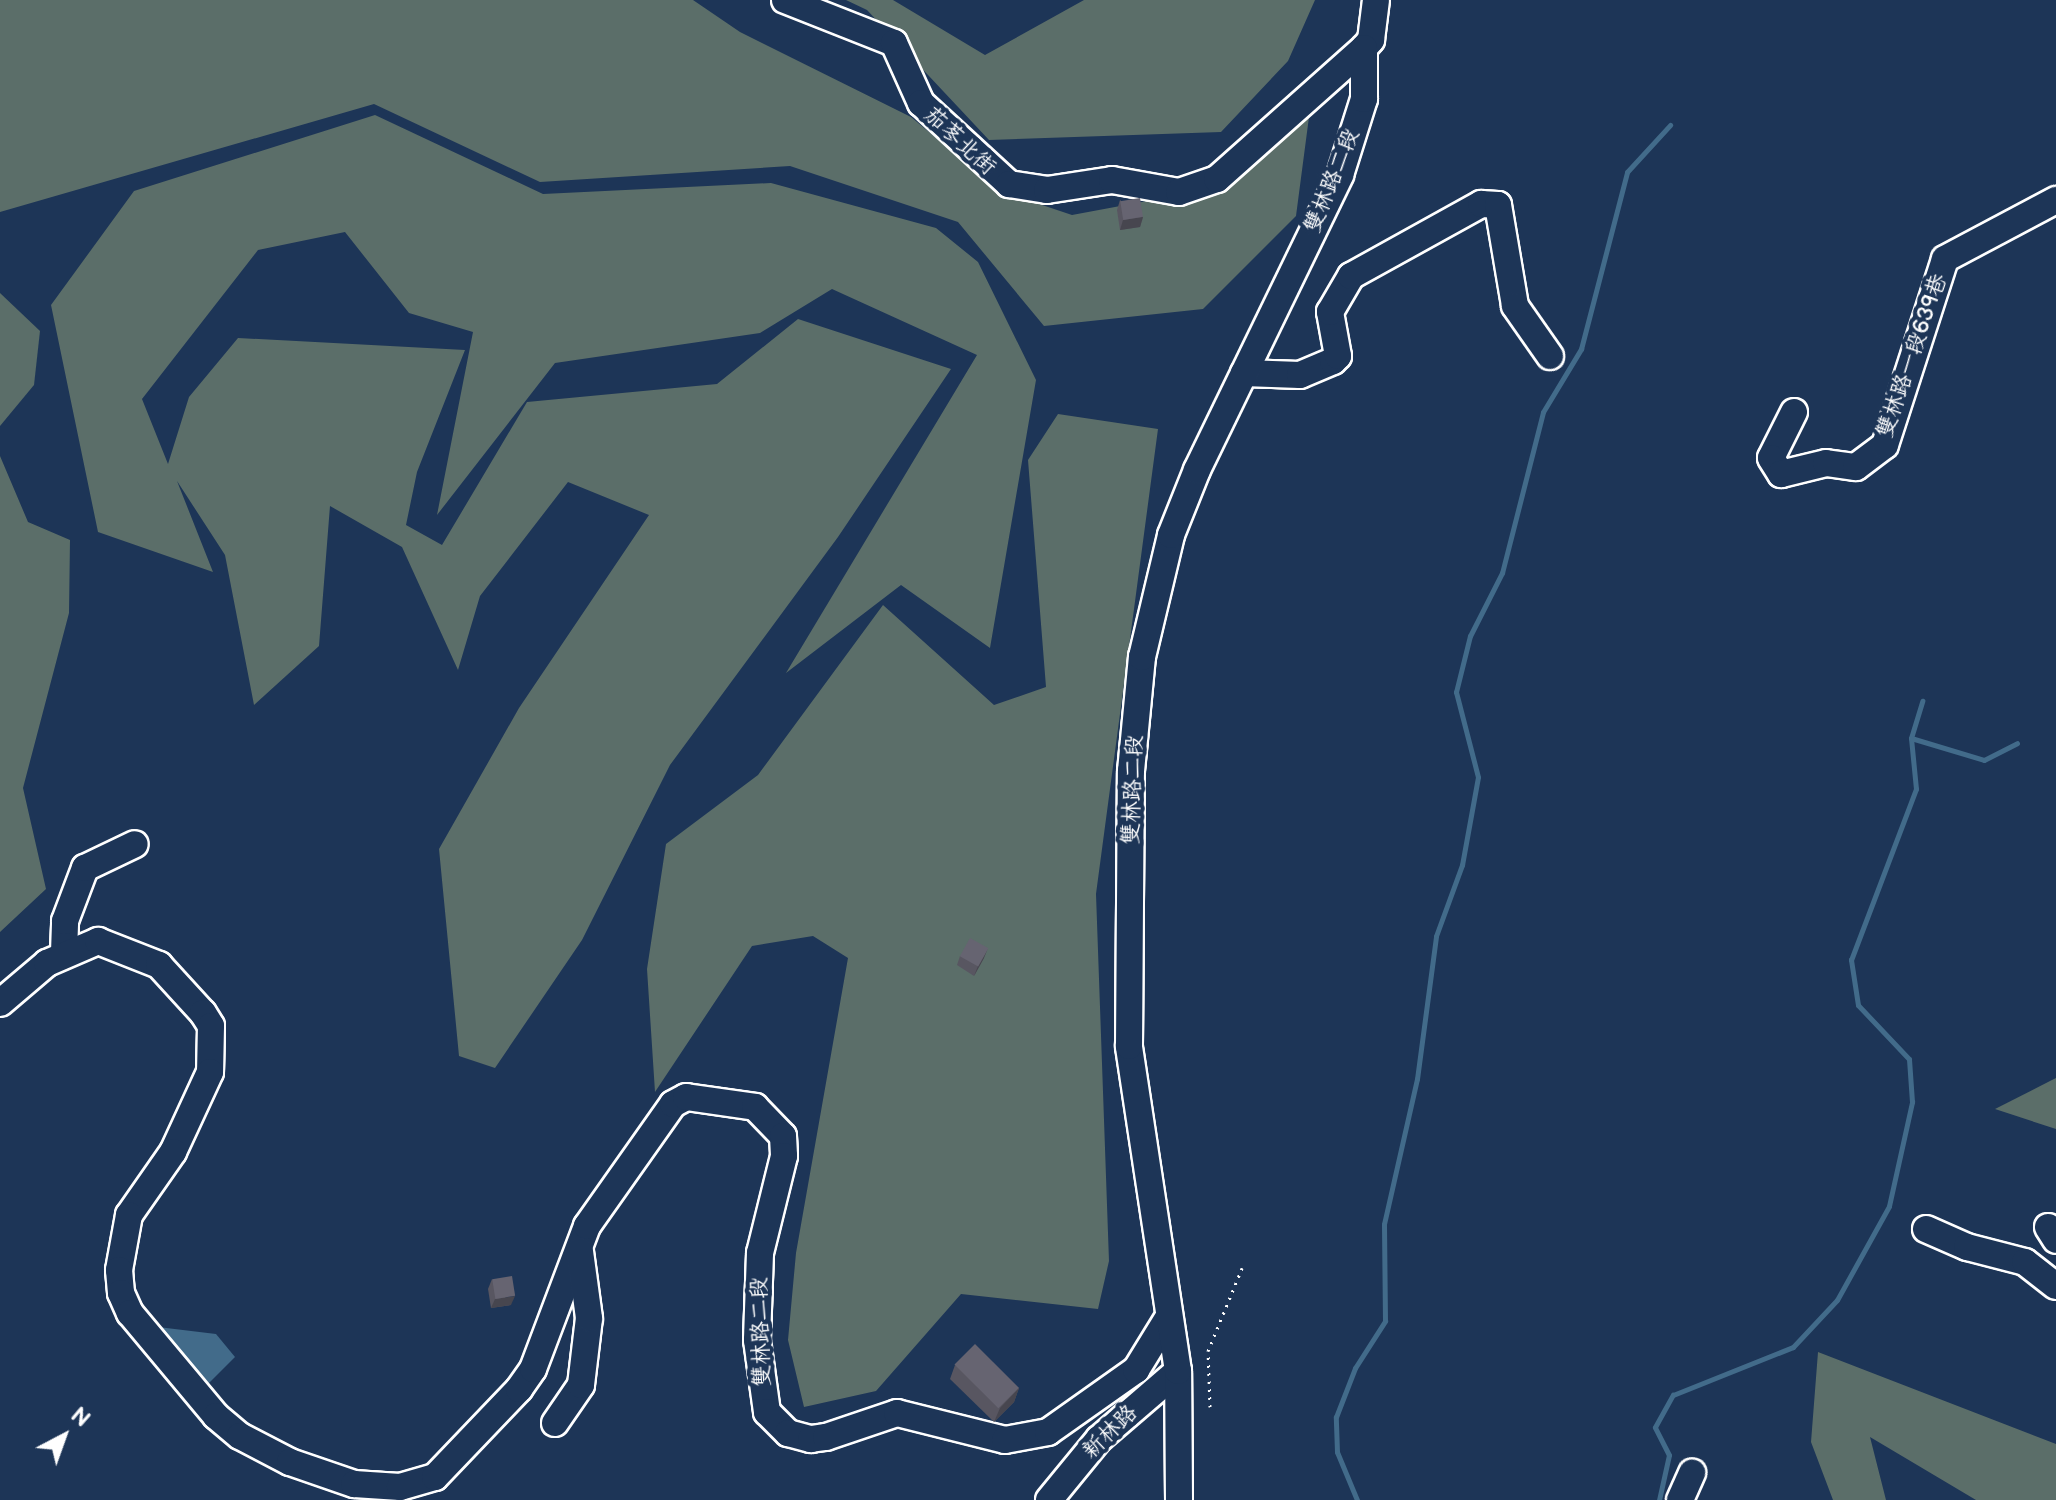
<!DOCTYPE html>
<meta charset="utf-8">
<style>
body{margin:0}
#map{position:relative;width:2056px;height:1500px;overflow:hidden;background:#1d3557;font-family:"Balsamiq Sans","LXGW WenKai TC",sans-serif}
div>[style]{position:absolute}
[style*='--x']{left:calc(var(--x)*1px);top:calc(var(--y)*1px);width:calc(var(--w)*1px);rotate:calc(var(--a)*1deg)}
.green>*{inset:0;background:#5b6e69}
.water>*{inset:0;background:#426b8a}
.stream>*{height:5px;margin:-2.5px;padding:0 2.5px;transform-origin:2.5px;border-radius:2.5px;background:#426b8a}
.path>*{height:3px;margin-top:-1.5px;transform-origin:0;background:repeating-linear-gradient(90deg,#fff 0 2px,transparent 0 8px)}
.roads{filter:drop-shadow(2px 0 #fff) drop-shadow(-2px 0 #fff) drop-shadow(0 2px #fff) drop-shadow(0 -2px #fff)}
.minor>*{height:26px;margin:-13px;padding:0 13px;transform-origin:13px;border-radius:13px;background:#1d3557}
.wall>*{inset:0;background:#585661}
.shaded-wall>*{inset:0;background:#47464f}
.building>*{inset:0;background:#666471;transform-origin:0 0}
span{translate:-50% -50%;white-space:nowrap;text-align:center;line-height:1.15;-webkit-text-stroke:8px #1d3557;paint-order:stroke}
.street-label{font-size:22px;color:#fff}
.north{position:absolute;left:24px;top:1396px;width:80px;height:80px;-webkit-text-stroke:6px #1d3557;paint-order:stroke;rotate:41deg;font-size:22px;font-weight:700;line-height:32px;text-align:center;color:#fff}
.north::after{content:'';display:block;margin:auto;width:28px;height:36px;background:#fff;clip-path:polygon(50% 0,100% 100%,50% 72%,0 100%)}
</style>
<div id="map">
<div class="green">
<div style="clip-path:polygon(0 0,693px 0,740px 32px,911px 117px,1000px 191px,1072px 215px,1206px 190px,1309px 117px,1296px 216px,1203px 309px,1044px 326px,958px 222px,790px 166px,540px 182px,374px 104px,0 212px)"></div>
<div style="clip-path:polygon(846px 0,893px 0,985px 55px,1084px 0,1315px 0,1288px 61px,1221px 132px,989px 140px,867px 10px)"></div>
<div style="clip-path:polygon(375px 115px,543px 194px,771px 183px,936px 228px,978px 262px,1036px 380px,990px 648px,901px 585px,786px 673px,977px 355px,832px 289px,760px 333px,555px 363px,437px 515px,473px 332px,409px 313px,345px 232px,258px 250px,142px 399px,168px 464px,189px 397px,238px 338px,465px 350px,417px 472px,406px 525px,442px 545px,527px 402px,717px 384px,798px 319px,951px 369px,838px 537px,670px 765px,582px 940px,495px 1068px,459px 1056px,439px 849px,519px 708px,649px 515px,568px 482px,480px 596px,458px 670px,402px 547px,330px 506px,319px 646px,254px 705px,225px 555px,177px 481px,213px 572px,98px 532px,51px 305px,134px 191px)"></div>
<div style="clip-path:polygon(0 293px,40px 331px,34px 385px,0 426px)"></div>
<div style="clip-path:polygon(1058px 414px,1158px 429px,1096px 894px,1109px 1261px,1098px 1309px,961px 1294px,876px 1391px,804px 1407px,788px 1340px,796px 1253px,848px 958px,813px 936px,752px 946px,655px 1092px,647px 969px,666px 844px,758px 775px,883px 605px,994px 705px,1046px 687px,1028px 460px)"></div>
<div style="clip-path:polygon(0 456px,28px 522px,70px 540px,69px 613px,23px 788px,46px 889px,0 932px)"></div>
<div style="clip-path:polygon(2056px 1078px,2056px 1129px,1995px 1109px,2050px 1081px)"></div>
<div style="clip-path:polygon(1818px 1352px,2056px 1444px,2056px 1500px,1976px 1500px,1870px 1437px,1886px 1500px,1833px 1500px,1811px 1442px)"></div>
</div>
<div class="water">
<div style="clip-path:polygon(158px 1327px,216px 1334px,235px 1357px,209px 1383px)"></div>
</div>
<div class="stream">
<div style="--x:1911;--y:738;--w:39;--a:-73"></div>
<div style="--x:1357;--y:1500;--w:52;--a:-112.6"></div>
<div style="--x:1337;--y:1452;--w:35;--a:-92"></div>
<div style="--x:1336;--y:1417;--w:53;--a:-68.8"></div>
<div style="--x:1355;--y:1368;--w:56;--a:-57.4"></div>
<div style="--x:1385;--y:1321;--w:97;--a:-90.6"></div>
<div style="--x:1384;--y:1224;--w:149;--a:-77.2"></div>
<div style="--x:1417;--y:1079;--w:144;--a:-82.4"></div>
<div style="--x:1436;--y:936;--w:76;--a:-69.9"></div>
<div style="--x:1462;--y:865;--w:89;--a:-79.7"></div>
<div style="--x:1478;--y:777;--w:88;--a:-104.5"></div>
<div style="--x:1456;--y:692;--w:58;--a:-76"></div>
<div style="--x:1470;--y:636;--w:71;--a:-63.1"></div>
<div style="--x:1502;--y:573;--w:166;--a:-75.7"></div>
<div style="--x:1543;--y:412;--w:74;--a:-58.9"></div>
<div style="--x:1581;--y:349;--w:183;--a:-75.4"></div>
<div style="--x:1627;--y:172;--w:64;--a:-47.5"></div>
<div style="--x:1659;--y:1500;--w:46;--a:-77.5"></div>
<div style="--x:1669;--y:1455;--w:31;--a:-117"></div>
<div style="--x:1655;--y:1427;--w:37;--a:-61"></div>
<div style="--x:1673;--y:1395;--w:129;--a:-21.8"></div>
<div style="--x:1793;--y:1347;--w:64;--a:-46.9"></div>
<div style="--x:1837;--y:1300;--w:107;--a:-61"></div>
<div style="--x:1889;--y:1206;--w:107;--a:-77.5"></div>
<div style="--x:1912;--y:1102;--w:43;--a:-94"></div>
<div style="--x:1909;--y:1059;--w:74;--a:-133.4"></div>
<div style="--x:1858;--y:1005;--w:46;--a:-98.8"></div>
<div style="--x:1851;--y:960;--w:183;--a:-69.2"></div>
<div style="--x:1916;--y:789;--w:51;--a:-95.6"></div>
<div style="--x:1911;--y:738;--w:76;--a:16.8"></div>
<div style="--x:1984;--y:760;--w:37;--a:-27"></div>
</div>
<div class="path">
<div style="--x:1210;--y:1407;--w:56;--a:-92"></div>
<div style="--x:1208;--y:1351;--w:90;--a:-67.7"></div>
</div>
<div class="roads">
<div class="minor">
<div style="--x:785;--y:0;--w:117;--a:21.5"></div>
<div style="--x:894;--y:43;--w:66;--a:65.8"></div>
<div style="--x:921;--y:103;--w:120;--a:42.6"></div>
<div style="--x:1009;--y:184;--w:38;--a:9"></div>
<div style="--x:1047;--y:190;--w:66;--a:-8.7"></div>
<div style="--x:1112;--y:180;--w:68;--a:10.2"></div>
<div style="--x:1179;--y:192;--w:40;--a:-18.9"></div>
<div style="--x:1217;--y:179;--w:197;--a:-41.7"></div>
<div style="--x:1364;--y:48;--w:11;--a:-49"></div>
<div style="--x:1371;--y:40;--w:40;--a:-82.9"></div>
<div style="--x:1244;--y:373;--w:56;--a:2"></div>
<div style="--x:1300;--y:375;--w:36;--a:-23"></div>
<div style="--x:1333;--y:361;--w:7;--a:-45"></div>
<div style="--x:1338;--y:356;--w:45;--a:-100.3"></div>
<div style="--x:1330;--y:312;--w:42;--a:-59.7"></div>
<div style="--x:1351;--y:276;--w:149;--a:-29"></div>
<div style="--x:1481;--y:204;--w:17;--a:3"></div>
<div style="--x:1498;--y:205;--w:102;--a:80.4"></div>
<div style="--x:1515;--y:306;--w:61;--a:55"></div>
<div style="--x:1794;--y:412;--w:51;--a:116.6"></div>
<div style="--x:1771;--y:458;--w:19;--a:58"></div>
<div style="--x:1781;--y:474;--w:46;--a:-13.7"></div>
<div style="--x:1826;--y:463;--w:30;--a:8"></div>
<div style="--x:1856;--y:467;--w:36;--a:-37"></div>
<div style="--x:1885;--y:445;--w:195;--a:-72.1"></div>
<div style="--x:1945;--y:259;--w:126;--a:-28"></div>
<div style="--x:64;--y:953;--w:32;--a:-88"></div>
<div style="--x:65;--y:921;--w:57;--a:-69.3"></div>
<div style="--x:85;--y:868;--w:55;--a:-25.6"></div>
<div style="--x:0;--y:1003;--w:62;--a:-40.4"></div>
<div style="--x:47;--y:963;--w:56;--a:-23.3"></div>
<div style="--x:98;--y:941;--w:66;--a:21.5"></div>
<div style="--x:159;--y:965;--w:65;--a:47.5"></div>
<div style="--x:203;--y:1013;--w:15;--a:58"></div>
<div style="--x:211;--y:1026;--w:46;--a:91.2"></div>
<div style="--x:210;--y:1072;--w:88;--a:114.8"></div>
<div style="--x:173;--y:1152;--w:77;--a:124.9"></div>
<div style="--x:129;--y:1215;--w:56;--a:100.3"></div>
<div style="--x:119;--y:1270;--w:23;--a:85"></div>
<div style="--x:121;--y:1293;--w:22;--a:66"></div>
<div style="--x:130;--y:1313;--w:134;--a:50.1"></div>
<div style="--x:216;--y:1416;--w:31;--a:40"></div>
<div style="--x:240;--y:1436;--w:56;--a:27.5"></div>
<div style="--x:290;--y:1462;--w:68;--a:19"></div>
<div style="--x:354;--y:1484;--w:46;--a:3.7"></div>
<div style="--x:400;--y:1487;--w:36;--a:-16"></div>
<div style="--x:435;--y:1477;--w:122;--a:-46.3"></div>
<div style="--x:519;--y:1389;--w:24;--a:-55"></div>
<div style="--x:533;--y:1369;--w:153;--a:-69.3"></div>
<div style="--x:587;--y:1226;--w:149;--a:-54.8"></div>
<div style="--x:673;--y:1104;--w:15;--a:-28"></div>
<div style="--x:686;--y:1097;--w:70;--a:8.2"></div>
<div style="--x:755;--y:1107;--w:40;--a:46"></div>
<div style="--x:783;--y:1136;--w:20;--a:87"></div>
<div style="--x:784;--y:1156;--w:100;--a:103.9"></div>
<div style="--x:760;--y:1253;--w:87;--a:92"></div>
<div style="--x:757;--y:1340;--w:73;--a:82.1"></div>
<div style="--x:767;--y:1412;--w:30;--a:45"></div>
<div style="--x:788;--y:1433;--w:24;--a:15"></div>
<div style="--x:811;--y:1439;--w:15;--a:-8"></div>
<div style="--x:826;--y:1437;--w:75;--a:-18.7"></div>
<div style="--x:897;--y:1413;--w:111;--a:14"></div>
<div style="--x:1005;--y:1440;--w:44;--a:-10.5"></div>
<div style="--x:1048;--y:1432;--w:108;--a:-35.2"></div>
<div style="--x:1136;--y:1370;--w:61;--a:-58.4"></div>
<div style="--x:2048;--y:1227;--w:15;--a:58"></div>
<div style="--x:1926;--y:1229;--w:45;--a:23.7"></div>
<div style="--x:1967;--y:1247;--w:60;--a:14.5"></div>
<div style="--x:2025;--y:1262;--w:39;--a:38"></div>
<div style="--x:555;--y:1423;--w:46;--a:-55.6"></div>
<div style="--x:581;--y:1385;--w:67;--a:-83.2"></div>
<div style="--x:589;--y:1318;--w:68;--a:-97.7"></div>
<div style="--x:1049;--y:1500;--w:79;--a:-50.7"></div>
<div style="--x:1099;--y:1439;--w:104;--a:-40.7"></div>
<div style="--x:1179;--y:1500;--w:129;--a:-90.4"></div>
<div style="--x:1178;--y:1371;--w:329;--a:-98.6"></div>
<div style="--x:1129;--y:1046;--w:275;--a:-89.6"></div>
<div style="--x:1131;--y:771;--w:115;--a:-84.5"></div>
<div style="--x:1142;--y:657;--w:125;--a:-76.6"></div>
<div style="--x:1171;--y:535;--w:70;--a:-68.2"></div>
<div style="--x:1197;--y:470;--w:328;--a:-64.1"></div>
<div style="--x:1340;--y:175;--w:80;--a:-72.5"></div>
<div style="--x:1364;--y:99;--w:51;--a:-90"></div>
<div style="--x:1680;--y:1500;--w:30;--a:-66"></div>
</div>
</div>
<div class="wall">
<div style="clip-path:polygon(1120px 200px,1143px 217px,1140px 227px,1120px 230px,1117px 210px)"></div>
<div style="clip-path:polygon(960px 956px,984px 958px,974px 976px,957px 965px)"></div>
<div style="clip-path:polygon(492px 1279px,511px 1305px,491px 1308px,488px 1289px)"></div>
<div style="clip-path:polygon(955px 1365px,1019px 1388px,1014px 1402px,994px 1422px,950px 1379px)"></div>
</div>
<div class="shaded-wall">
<div style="clip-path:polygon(1143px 217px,1140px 227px,1120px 230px,1123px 220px)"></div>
<div style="clip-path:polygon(988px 948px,984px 958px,974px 976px,978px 966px)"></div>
<div style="clip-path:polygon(515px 1296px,511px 1305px,491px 1308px,495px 1299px)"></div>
<div style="clip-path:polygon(1019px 1388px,1014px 1402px,994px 1422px,1000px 1408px)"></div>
</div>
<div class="building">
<div style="left:1140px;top:198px;width:19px;height:20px;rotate:81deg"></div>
<div style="left:970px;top:938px;width:21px;height:21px;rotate:29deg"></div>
<div style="left:512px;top:1276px;width:20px;height:20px;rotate:81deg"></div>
<div style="left:975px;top:1344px;width:62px;height:29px;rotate:45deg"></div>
</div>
<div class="street-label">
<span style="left:960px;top:141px;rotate:43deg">茄苳北街</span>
<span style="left:1332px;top:181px;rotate:-68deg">雙林路二段</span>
<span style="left:1912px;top:356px;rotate:-71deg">雙林路一段639巷</span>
<span style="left:1133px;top:790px;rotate:-88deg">雙林路二段</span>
<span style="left:761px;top:1332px;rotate:-92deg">雙林路二段</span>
<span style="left:1110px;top:1432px;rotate:-44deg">新林路</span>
</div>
<div class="north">N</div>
</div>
